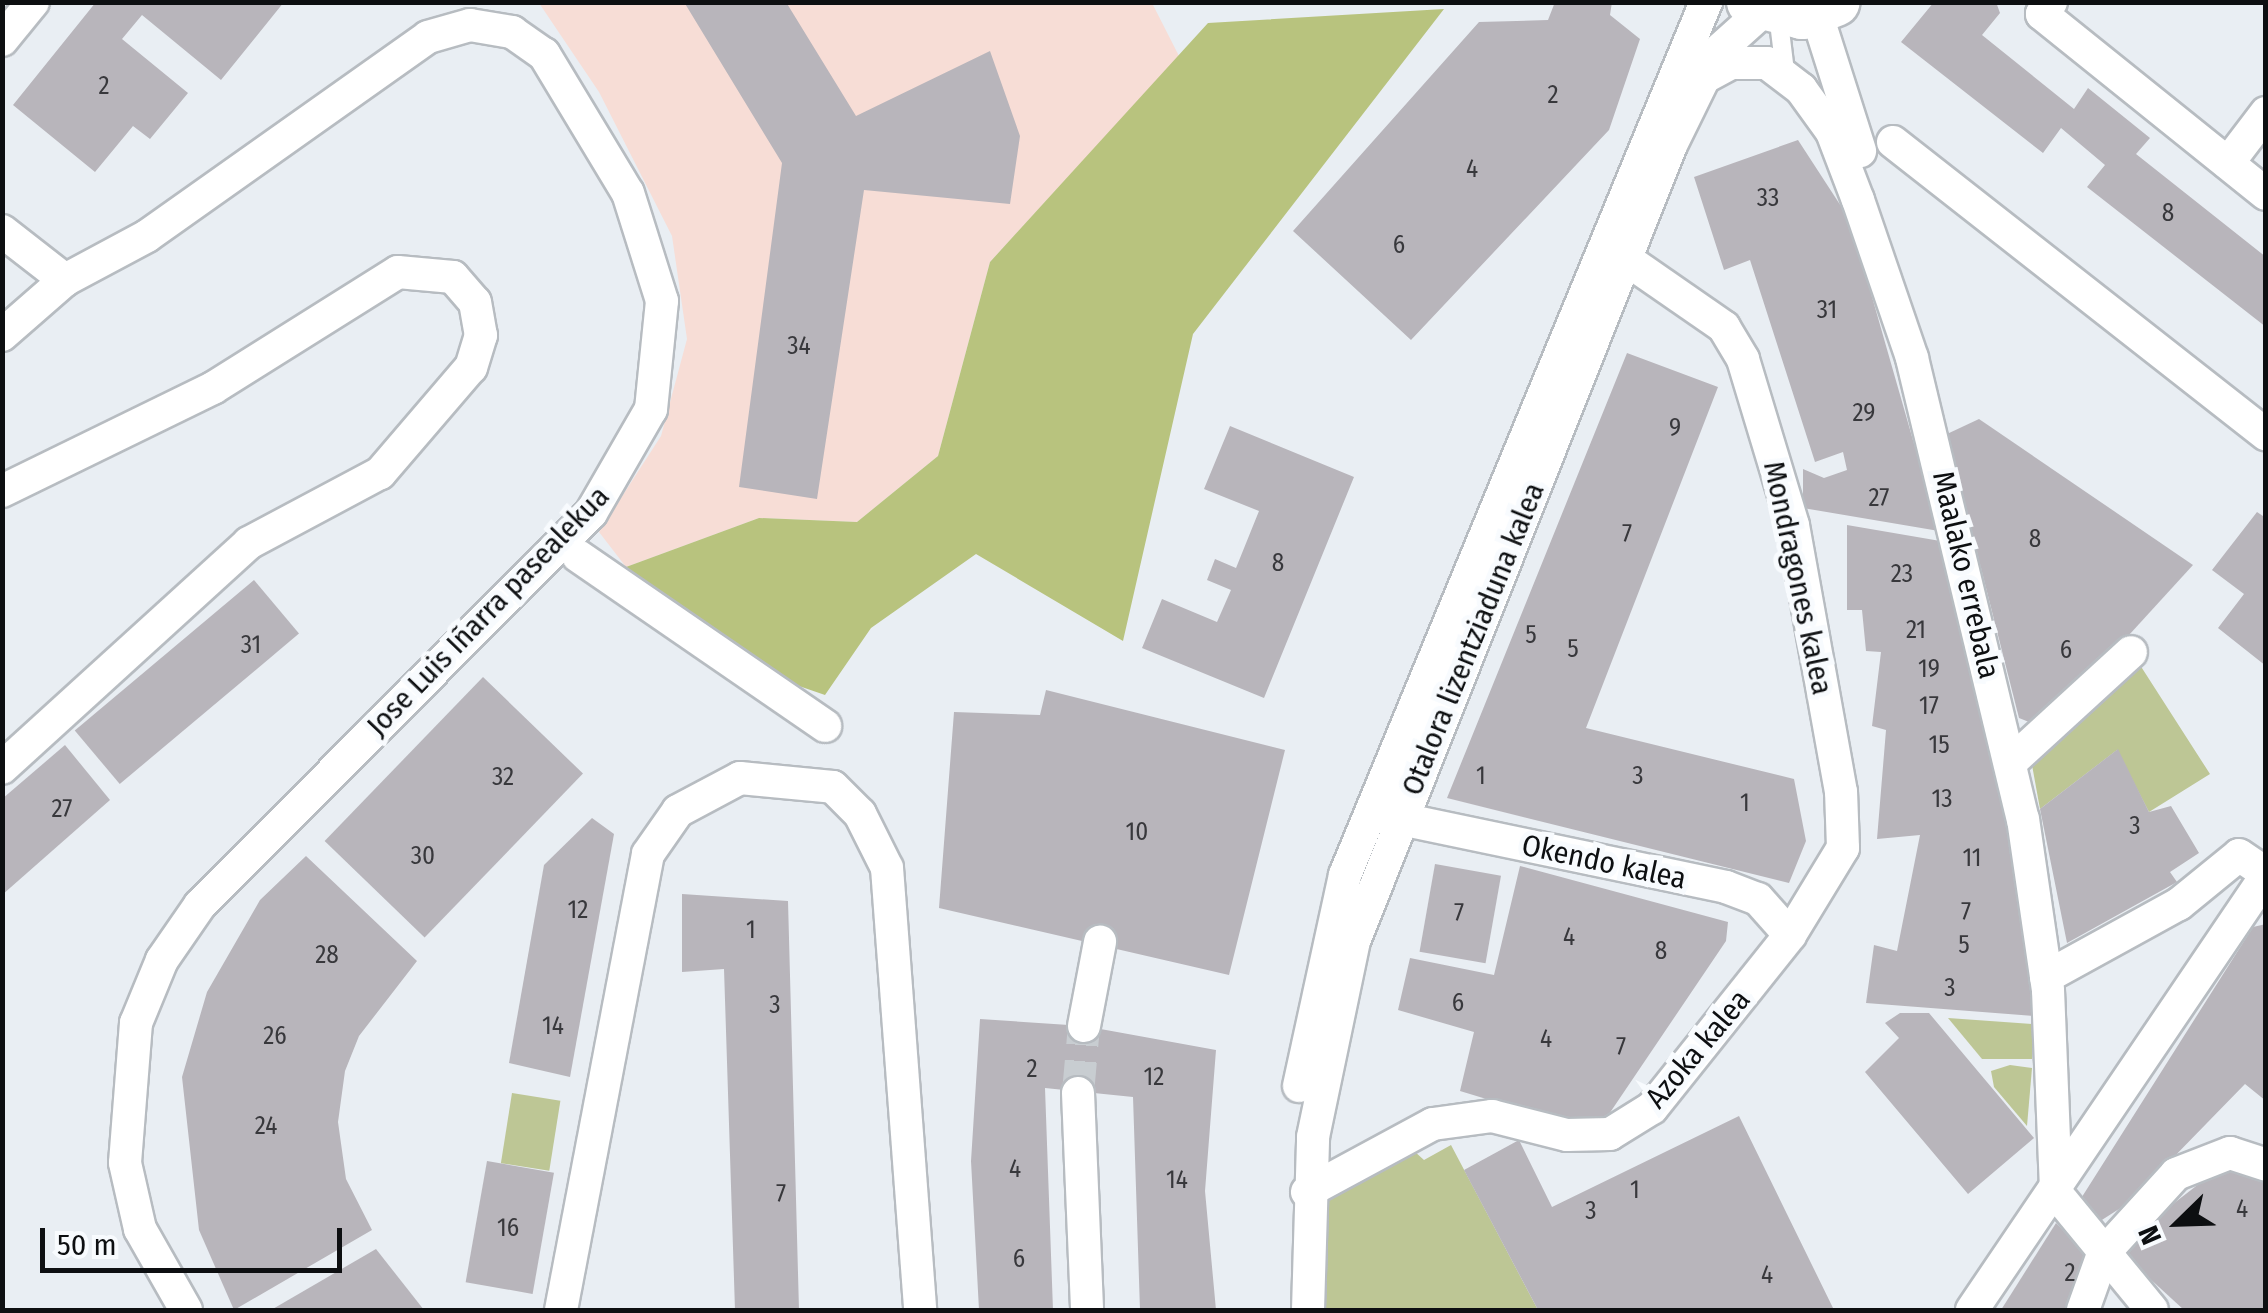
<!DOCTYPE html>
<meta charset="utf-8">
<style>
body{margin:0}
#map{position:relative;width:2268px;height:1313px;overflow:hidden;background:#e9eef3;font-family:"Fira Sans Condensed",sans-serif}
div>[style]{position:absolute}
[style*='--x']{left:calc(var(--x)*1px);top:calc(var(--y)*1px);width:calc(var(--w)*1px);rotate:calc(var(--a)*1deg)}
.education>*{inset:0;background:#f7ddd6}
.green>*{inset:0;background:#bdc695;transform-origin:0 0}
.forest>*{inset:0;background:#b8c37e}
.building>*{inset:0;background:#b8b5bb;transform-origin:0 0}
.street-tunnel>*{height:32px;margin-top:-16px;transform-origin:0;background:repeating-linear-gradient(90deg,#c8cdd1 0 32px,transparent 0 48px)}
.roads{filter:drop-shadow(2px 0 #b7bcc1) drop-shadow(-2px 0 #b7bcc1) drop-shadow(0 2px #b7bcc1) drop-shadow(0 -2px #b7bcc1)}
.lane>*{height:18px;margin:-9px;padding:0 9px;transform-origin:9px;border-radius:9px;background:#fff}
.street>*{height:32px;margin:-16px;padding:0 16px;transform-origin:16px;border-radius:16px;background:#fff}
.secondary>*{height:48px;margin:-24px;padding:0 24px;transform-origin:24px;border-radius:24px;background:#fff}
span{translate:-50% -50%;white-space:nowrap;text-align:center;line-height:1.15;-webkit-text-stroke:10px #f8fbfe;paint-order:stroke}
.number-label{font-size:25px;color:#38383c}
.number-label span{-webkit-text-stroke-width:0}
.street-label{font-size:30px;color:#0d0f11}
.frame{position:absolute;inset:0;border:5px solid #0d0f11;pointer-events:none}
.north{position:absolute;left:2128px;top:1173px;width:100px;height:100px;-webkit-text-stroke:8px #f8fbfe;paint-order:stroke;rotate:247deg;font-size:28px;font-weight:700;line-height:40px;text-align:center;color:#0d0f11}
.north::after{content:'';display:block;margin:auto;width:35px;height:45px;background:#0d0f11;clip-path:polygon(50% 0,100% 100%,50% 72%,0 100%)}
.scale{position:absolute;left:40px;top:1228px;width:302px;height:45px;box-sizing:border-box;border:5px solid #0d0f11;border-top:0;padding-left:12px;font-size:30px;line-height:35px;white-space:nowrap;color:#0d0f11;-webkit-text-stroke:8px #f8fbfe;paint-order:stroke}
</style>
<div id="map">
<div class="education">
<div style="clip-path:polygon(539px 3px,1152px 3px,1179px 56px,990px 262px,938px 456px,857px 522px,759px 518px,626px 567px,599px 532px,661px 436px,687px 339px,672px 236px,599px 92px)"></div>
</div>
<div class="green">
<div style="clip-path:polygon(2140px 665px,2210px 774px,2149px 812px,2117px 750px,2040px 809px,2032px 765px)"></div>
<div style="clip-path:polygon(1948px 1018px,2032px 1024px,2032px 1059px,1982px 1059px)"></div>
<div style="clip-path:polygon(2010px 1065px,2032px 1068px,2027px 1126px,1994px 1087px,1991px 1071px)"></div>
<div style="left:512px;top:1093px;width:49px;height:71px;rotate:9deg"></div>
<div style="clip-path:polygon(1451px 1145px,1538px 1310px,1322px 1310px,1323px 1202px,1414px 1151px,1424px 1160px)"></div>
</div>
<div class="forest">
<div style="clip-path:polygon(1444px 9px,1193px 334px,1123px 641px,976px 554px,871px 628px,825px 695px,741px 666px,626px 567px,759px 518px,857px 522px,938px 456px,990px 262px,1208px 23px)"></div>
</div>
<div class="building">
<div style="clip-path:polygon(96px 2px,284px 2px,221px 80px,142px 15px,122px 39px,188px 93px,150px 139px,133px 126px,95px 172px,13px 105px)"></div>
<div style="clip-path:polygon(684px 2px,786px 2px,856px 116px,990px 51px,1020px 136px,1010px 204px,864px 190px,817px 499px,739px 487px,782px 163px)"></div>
<div style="clip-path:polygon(1555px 2px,1612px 2px,1610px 15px,1640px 39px,1609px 130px,1411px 340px,1293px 231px,1479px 22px,1548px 20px)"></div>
<div style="clip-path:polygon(1934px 2px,1996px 2px,2000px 13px,1982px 35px,2074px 109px,2088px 88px,2150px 138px,2136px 154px,2266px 257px,2266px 327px,2087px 187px,2105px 165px,2061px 128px,2043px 153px,1901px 42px)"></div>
<div style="clip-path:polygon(1798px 140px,1850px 220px,1939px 531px,1803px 508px,1803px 469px,1824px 478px,1847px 470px,1843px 452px,1815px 462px,1750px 260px,1724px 270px,1694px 177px)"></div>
<div style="clip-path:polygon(1627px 353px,1718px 387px,1586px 728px,1794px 779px,1806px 841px,1789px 883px,1447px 798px)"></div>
<div style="clip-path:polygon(1979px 419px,2193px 565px,2044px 728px,2019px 718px,1947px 434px)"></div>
<div style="clip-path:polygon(1230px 426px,1354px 477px,1264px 698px,1142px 648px,1162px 599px,1217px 622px,1231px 590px,1207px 580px,1215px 559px,1236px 568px,1259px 511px,1204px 489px)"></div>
<div style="clip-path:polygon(2257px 512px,2266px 518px,2266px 666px,2218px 628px,2244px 594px,2212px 570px)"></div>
<div style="clip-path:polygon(1847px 525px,1952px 543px,2027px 910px,2034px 1016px,1866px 1003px,1874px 945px,1897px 951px,1920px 835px,1877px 839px,1886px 730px,1872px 726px,1881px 652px,1866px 651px,1862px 610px,1847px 610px)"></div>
<div style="left:254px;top:580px;width:70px;height:234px;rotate:50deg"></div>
<div style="left:483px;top:677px;width:139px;height:228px;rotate:44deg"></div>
<div style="clip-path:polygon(1046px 690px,1285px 750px,1229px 975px,939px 908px,954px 712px,1040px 715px)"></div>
<div style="clip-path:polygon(65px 745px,110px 800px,2px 895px,2px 799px)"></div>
<div style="clip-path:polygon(2118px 749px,2149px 812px,2171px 806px,2199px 853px,2170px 872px,2177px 882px,2067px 943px,2040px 809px)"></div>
<div style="clip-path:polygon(592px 818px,614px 834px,570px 1077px,509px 1063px,544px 865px)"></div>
<div style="clip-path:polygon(306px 856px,417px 961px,359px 1036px,345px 1071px,338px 1122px,346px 1179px,372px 1230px,234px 1310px,199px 1230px,182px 1077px,207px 992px,260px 900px)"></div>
<div style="left:1435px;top:864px;width:67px;height:89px;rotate:10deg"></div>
<div style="clip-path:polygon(1520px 866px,1728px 922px,1726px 941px,1603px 1123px,1575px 1126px,1460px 1091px,1474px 1032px,1398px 1010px,1410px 958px,1494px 975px)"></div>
<div style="clip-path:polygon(682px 894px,788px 901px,799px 1310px,735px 1310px,724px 969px,682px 972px)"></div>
<div style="clip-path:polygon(2266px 924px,2266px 1101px,2245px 1084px,2130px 1202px,2094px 1225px,2080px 1200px,2253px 927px)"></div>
<div style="clip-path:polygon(1900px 1013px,1929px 1013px,2034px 1138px,1968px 1194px,1865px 1072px,1899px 1038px,1885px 1023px)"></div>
<div style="clip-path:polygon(980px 1019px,1084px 1026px,1216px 1050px,1205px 1191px,1216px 1310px,1140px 1310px,1133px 1097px,1045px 1088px,1053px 1310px,979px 1310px,971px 1161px)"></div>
<div style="clip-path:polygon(1739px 1116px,1834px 1310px,1538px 1310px,1464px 1170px,1519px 1140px,1552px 1207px)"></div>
<div style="left:487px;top:1161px;width:68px;height:123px;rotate:10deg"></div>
<div style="clip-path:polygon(2240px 1167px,2266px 1175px,2266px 1310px,2184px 1310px,2124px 1255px,2133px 1235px,2200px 1183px)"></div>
<div style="clip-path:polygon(2056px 1223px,2092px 1260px,2073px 1310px,2001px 1310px)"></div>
<div style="clip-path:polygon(376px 1249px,424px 1310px,271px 1310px)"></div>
</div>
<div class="street-tunnel">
<div style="--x:1078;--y:1093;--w:67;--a:-84.9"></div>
</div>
<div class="roads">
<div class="lane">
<div style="--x:1778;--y:14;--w:58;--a:83.1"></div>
</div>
<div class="street">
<div style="--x:2051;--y:2;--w:15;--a:127"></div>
<div style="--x:2042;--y:14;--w:287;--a:38.8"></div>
<div style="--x:1816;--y:12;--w:146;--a:72.4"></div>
<div style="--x:2;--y:40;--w:49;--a:-50.8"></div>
<div style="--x:1703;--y:78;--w:32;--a:-28"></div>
<div style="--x:1731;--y:63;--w:36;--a:0"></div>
<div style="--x:1767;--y:63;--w:43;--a:37.4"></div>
<div style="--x:1801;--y:89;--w:53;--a:54.2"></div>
<div style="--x:1832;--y:132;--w:73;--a:69.1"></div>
<div style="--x:1858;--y:200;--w:167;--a:71.1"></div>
<div style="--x:1912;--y:358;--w:474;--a:76.5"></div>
<div style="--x:2023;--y:819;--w:173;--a:81.7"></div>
<div style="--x:2048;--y:990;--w:203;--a:87.7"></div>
<div style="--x:2056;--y:1193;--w:151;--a:50.6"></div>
<div style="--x:1893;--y:142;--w:474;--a:38.1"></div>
<div style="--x:2228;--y:163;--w:63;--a:-52.8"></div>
<div style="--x:2;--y:231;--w:80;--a:37.9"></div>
<div style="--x:65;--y:280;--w:93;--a:-28.2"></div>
<div style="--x:147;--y:236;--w:344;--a:-35.3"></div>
<div style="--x:428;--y:37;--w:44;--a:-15.9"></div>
<div style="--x:470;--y:25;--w:43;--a:9.5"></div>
<div style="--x:512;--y:32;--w:39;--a:35"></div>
<div style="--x:544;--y:54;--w:162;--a:58.9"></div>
<div style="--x:628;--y:193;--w:113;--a:72.5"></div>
<div style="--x:662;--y:301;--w:109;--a:95.8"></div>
<div style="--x:651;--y:409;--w:120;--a:120"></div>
<div style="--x:591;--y:513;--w:554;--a:134.93"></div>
<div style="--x:200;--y:905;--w:67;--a:124.6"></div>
<div style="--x:162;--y:960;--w:68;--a:112.4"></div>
<div style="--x:136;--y:1023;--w:140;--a:94.5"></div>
<div style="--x:125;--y:1163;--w:68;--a:77.2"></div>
<div style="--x:140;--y:1229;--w:93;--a:60.4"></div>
<div style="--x:2;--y:335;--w:84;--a:-41.1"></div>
<div style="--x:2;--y:491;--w:235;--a:-26"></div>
<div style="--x:213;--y:388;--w:218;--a:-32.1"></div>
<div style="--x:398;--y:272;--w:55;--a:5.2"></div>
<div style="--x:453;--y:277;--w:33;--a:49"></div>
<div style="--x:475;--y:302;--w:34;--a:80"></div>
<div style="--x:481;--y:335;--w:34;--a:107"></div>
<div style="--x:471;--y:367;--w:140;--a:130.6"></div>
<div style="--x:380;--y:473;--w:149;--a:151.9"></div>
<div style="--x:249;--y:543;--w:334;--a:137.7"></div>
<div style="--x:578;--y:556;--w:300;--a:34.5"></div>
<div style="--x:2010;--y:763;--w:164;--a:-42.5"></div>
<div style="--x:1401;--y:819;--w:332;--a:11.8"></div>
<div style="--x:1726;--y:887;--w:34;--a:21"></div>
<div style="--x:1758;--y:899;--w:48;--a:48.4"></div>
<div style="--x:2046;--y:977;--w:152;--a:-28.8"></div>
<div style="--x:2179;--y:904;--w:77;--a:-39.2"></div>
<div style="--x:2239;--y:855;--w:32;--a:34"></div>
<div style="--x:1084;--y:1026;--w:86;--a:-79.2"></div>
<div style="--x:1299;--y:1086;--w:216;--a:-77.7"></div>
<div style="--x:1345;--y:875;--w:945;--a:-67.53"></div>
<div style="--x:1078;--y:1093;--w:217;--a:87.6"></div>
<div style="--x:1307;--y:1192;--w:143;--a:-28.4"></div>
<div style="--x:1433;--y:1124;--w:60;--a:-7.7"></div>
<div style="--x:1492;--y:1116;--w:77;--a:14.2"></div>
<div style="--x:1567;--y:1135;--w:43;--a:-1.3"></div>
<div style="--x:1610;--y:1134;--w:49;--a:-31.8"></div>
<div style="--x:1652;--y:1108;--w:221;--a:-51.4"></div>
<div style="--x:1790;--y:935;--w:102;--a:-58.7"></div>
<div style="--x:1843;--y:848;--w:56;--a:-92"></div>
<div style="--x:1841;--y:792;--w:271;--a:-100.2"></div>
<div style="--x:1793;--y:525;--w:173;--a:-106.8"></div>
<div style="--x:1743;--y:359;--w:37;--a:-121"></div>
<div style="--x:1724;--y:327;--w:114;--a:-145.3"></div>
<div style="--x:561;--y:1310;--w:464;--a:-79.2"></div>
<div style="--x:648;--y:854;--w:52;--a:-55.1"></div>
<div style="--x:678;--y:811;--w:70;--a:-28"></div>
<div style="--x:740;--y:778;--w:93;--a:5.5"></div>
<div style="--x:833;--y:787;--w:38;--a:45"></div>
<div style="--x:860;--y:814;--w:60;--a:63.4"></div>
<div style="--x:887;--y:868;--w:443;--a:85.7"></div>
<div style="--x:1308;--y:1310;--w:173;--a:-88.3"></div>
<div style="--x:1313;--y:1137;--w:200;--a:-78.2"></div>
<div style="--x:1354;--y:941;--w:857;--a:-68.29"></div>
<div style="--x:1671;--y:145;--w:102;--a:-63.9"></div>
<div style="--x:1716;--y:53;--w:64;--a:-41.9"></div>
<div style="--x:1972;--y:1310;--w:524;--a:-55.89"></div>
<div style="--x:2083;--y:1310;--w:59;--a:-70.3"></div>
<div style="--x:2103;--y:1254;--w:108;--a:-47.6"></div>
<div style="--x:2176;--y:1174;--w:58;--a:-21.3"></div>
<div style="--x:2230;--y:1153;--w:38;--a:18"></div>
</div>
<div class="secondary">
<div style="--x:1751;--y:2;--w:53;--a:14.3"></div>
<div style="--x:1802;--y:15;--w:36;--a:-21"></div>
</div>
</div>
<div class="number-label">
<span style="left:104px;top:86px">2</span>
<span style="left:1553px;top:95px">2</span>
<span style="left:1472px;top:169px">4</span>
<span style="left:1768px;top:198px">33</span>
<span style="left:2168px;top:213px">8</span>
<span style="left:1399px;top:245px">6</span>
<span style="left:1827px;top:310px">31</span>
<span style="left:799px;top:346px">34</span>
<span style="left:1864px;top:413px">29</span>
<span style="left:1675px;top:428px">9</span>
<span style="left:1879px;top:498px">27</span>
<span style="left:1627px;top:534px">7</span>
<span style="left:2035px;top:539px">8</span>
<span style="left:1278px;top:563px">8</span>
<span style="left:1902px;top:574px">23</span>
<span style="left:1916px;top:630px">21</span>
<span style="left:1531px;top:635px">5</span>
<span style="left:251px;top:645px">31</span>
<span style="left:1573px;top:649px">5</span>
<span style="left:2066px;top:650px">6</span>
<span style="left:1929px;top:669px">19</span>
<span style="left:1929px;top:706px">17</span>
<span style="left:1939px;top:745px">15</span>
<span style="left:1481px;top:776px">1</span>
<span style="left:1638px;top:776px">3</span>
<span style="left:503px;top:777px">32</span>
<span style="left:1942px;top:799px">13</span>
<span style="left:1745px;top:803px">1</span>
<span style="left:62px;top:809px">27</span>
<span style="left:2135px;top:826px">3</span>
<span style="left:1137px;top:832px">10</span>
<span style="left:423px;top:856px">30</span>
<span style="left:1972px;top:858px">11</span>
<span style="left:578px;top:910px">12</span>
<span style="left:1966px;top:912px">7</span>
<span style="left:1459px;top:913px">7</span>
<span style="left:751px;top:930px">1</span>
<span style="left:1569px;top:937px">4</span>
<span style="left:1964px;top:945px">5</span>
<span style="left:1661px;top:951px">8</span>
<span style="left:327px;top:955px">28</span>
<span style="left:1950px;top:988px">3</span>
<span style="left:1458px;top:1003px">6</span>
<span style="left:775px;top:1005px">3</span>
<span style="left:553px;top:1026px">14</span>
<span style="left:275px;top:1036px">26</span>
<span style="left:1546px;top:1039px">4</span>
<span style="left:1621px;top:1047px">7</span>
<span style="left:1032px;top:1069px">2</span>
<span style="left:1154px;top:1077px">12</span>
<span style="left:266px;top:1126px">24</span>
<span style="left:1015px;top:1169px">4</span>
<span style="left:1177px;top:1180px">14</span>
<span style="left:1635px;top:1190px">1</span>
<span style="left:781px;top:1194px">7</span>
<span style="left:2242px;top:1209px">4</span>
<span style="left:1591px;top:1211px">3</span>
<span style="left:508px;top:1228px">16</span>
<span style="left:1019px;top:1259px">6</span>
<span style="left:2070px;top:1273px">2</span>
<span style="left:1767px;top:1275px">4</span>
</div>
<div class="street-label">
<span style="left:1966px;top:575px;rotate:77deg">Maalako errebala</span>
<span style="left:1798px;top:578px;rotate:78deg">Mondragones kalea</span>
<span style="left:488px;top:611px;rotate:-46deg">Jose Luis Iñarra pasealekua</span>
<span style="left:1473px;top:639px;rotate:-68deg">Otalora lizentziaduna kalea</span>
<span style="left:1604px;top:862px;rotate:12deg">Okendo kalea</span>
<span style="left:1698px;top:1049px;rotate:-50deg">Azoka kalea</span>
</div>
<div class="frame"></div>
<div class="north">N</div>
<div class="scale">50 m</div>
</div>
